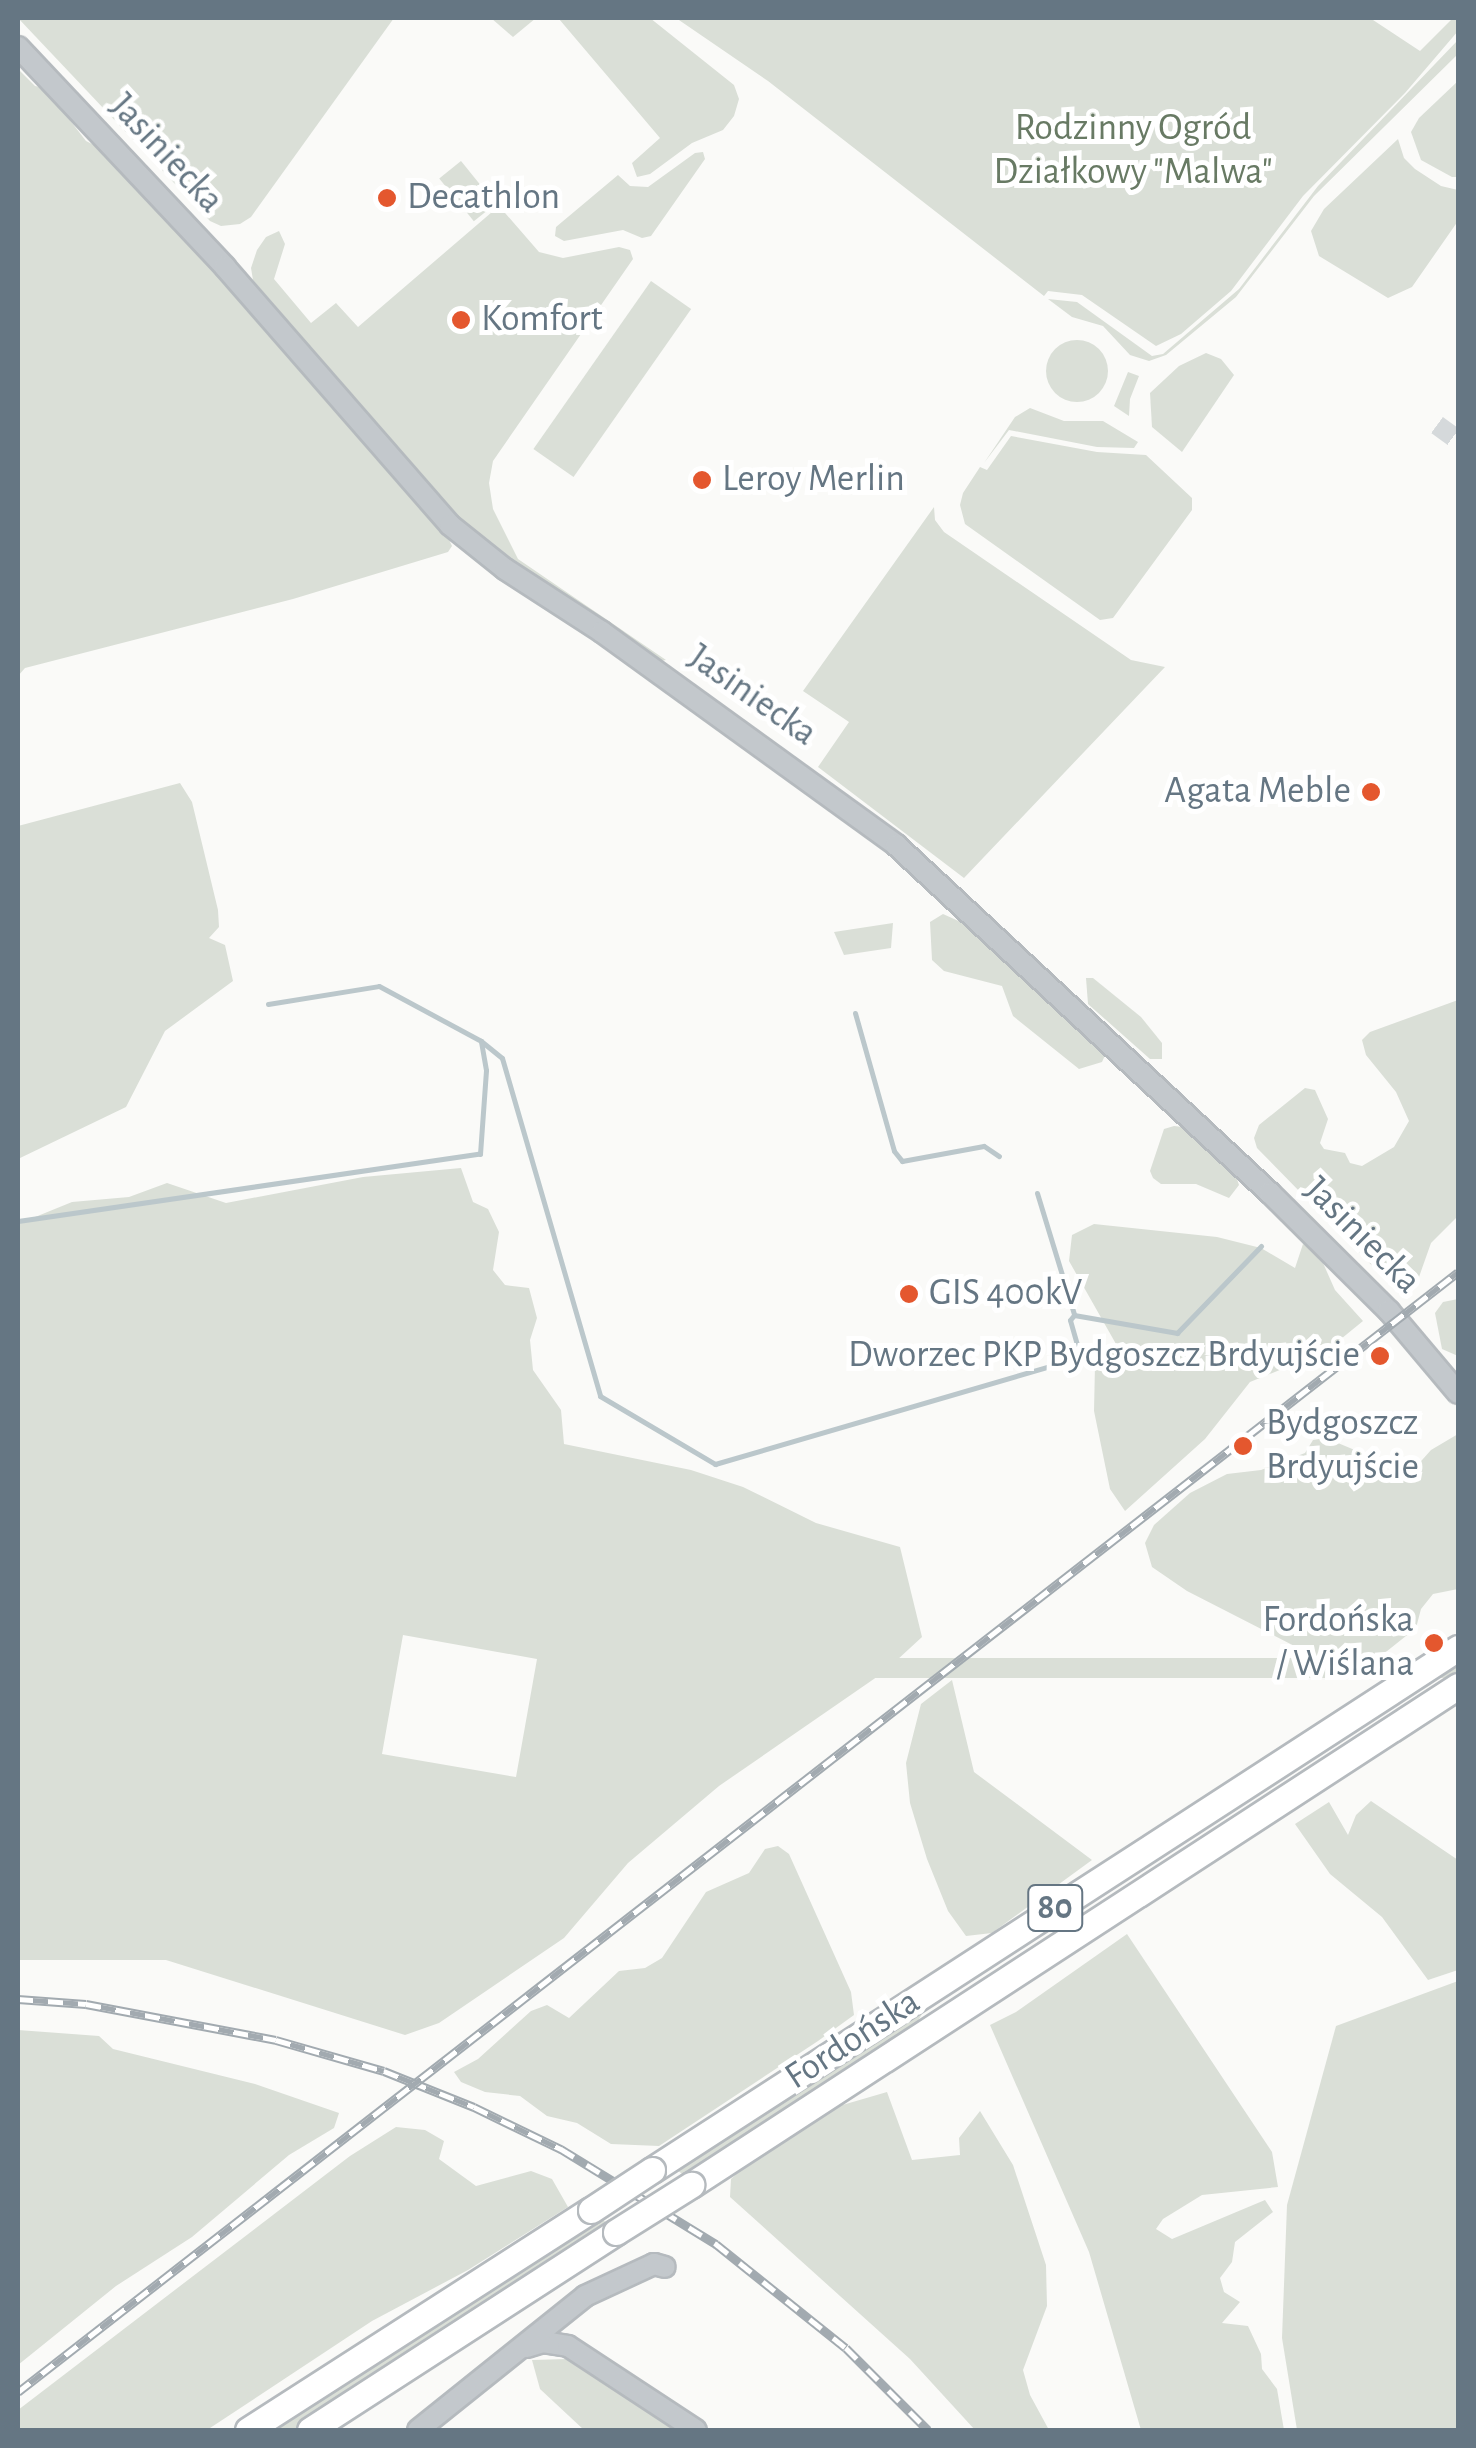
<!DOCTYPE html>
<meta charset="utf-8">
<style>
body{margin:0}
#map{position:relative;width:1476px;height:2448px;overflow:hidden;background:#fafaf8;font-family:"Alegreya Sans",sans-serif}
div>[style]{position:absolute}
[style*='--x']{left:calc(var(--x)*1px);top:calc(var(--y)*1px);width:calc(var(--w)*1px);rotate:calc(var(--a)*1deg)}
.green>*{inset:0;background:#dadfd7;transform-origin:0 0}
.round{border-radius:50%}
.stream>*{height:5px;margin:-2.5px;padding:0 2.5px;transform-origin:2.5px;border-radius:2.5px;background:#bbc7cb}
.minor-tunnel>*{height:20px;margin-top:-10px;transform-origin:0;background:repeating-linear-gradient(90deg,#d5d9db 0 20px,transparent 0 30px)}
.roads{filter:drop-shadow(2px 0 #b5babe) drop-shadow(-2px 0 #b5babe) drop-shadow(0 2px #b5babe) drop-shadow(0 -2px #b5babe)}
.minor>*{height:20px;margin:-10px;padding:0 10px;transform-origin:10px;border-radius:10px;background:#c3c8cc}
.major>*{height:25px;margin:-12.5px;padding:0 12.5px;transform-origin:12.5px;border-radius:12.5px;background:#fff}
.rail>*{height:9px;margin-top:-4.5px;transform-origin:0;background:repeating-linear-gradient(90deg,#fff 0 15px,#a2aab0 0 30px);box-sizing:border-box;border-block:2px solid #a2aab0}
.bridges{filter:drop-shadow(2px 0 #b5babe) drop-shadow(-2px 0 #b5babe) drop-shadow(0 2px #b5babe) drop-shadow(0 -2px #b5babe)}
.major-bridge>*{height:25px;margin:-12.5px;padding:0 12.5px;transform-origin:12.5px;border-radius:12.5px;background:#fff}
.dots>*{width:28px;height:28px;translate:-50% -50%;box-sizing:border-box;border:5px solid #fff;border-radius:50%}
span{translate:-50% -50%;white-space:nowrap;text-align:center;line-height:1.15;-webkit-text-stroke:10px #fff;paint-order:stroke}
.shield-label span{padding:2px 8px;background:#fff;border:2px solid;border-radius:8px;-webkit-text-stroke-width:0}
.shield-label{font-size:35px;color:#657683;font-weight:700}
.park-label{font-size:38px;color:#687a64}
.street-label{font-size:38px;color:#657683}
.poi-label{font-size:38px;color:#657683}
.left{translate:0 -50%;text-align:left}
.right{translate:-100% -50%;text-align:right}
.frame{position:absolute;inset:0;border:20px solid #657683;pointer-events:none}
</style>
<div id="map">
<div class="green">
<div style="clip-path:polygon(18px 18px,394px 18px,251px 217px,240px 224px,221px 226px,210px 221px)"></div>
<div style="clip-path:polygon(491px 18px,536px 18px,513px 37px)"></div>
<div style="clip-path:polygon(552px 18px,650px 18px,734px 85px,739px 99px,734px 116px,723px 130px,692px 143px,650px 174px,637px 177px,632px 163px,660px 138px,559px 19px)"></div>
<div style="clip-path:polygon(676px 18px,1370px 18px,1420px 51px,1453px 18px,1458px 18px,1458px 31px,1405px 93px,1303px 196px,1231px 291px,1181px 334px,1156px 346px,1082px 295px,1048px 291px,1044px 296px,768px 81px)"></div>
<div style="clip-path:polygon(1458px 40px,1458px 54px,1314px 196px,1236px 297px,1166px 355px,1149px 361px,1130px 355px,1103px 326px,1072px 317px,1048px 299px,1077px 302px,1152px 356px,1163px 354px,1239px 289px,1318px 186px)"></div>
<div style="clip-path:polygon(18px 69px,35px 86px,45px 88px,86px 141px,110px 153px,177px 226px,366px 446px,443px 527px,452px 546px,448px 552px,293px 599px,25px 668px,18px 676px)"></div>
<div style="clip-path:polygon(1458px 81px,1458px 177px,1452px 177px,1421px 160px,1411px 132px,1419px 118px)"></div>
<div style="clip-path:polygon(1398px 139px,1404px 158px,1415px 169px,1441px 186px,1458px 190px,1458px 221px,1412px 287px,1388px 298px,1319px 256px,1311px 231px,1324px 209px)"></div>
<div style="clip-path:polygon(695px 153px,703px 152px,705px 159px,651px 236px,642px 238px,623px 230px,564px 241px,555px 236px,556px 227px,618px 175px,630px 186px,648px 187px)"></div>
<div style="left:461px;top:161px;width:55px;height:28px;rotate:51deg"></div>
<div style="clip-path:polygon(499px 206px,539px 252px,563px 258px,619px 247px,630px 250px,633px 259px,493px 461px,489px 483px,493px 509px,518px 559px,666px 660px,661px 661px,510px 559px,446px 506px,253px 280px,251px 268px,257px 250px,266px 237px,279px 231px,285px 244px,274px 279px,311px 323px,336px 303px,358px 327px)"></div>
<div style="left:651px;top:281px;width:49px;height:205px;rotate:35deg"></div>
<div class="round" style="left:1046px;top:340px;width:62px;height:62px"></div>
<div style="clip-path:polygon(1206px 353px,1221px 359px,1234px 375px,1182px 452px,1152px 427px,1150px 393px,1179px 366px)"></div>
<div style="clip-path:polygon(1128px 372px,1139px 376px,1130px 399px,1129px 416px,1114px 406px)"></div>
<div style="clip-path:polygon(1030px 408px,1064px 421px,1103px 421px,1138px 442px,1134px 448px,1097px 447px,1009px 430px,984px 463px,1015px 417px)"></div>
<div style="clip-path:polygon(1011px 436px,1097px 452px,1146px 455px,1192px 498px,1192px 510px,1113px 618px,1100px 620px,965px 524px,960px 505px,963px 493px,980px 467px,987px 470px)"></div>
<div style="clip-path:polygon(934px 507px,935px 520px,944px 532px,1131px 660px,1165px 667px,964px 878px,818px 767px,849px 722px,803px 691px)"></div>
<div style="clip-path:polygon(180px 783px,192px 802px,218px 910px,219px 927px,209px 938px,225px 945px,233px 981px,165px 1031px,126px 1107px,18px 1159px,18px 826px)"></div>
<div style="clip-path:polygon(943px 914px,974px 928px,1106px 1053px,1102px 1062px,1079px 1069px,1013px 1016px,1002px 986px,944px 971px,932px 960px,930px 922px)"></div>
<div style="clip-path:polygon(893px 923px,891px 948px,844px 955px,834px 932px)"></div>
<div style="clip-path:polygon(1086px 978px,1093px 978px,1141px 1017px,1162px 1043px,1162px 1059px,1150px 1059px,1088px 1004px)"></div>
<div style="clip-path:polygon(1458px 1000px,1458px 1216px,1431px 1243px,1419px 1277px,1393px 1287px,1257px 1148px,1254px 1138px,1259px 1125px,1305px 1088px,1315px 1090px,1328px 1119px,1320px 1143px,1324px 1149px,1345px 1153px,1350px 1163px,1362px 1166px,1394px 1147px,1409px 1121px,1396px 1092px,1366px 1055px,1362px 1040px,1370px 1032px)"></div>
<div style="clip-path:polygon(1174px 1126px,1183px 1127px,1222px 1158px,1236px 1176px,1239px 1185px,1229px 1198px,1196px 1184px,1161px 1184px,1153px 1178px,1150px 1171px,1164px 1129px)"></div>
<div style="clip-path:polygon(evenodd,461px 1168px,473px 1202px,488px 1209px,499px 1232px,493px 1270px,505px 1285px,529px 1288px,537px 1318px,530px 1340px,533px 1370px,561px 1410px,564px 1444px,691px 1470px,743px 1487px,816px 1523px,900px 1547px,922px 1637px,884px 1672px,719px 1786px,628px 1863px,564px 1938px,439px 2023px,405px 2035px,166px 1960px,18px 1960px,18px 1224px,72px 1202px,129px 1197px,167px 1183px,226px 1203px,363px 1177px,461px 1168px,403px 1635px,537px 1659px,516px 1777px,382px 1754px,403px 1635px)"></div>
<div style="clip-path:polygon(1094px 1224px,1217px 1237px,1261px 1248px,1295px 1268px,1303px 1244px,1319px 1254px,1335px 1290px,1363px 1321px,1298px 1374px,1287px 1367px,1250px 1382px,1205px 1439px,1125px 1511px,1110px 1489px,1094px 1411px,1095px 1365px,1116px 1344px,1069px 1261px,1072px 1235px)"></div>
<div style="clip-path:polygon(1458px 1299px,1458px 1356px,1442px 1349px,1435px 1313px,1443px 1302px)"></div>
<div style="clip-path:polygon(1458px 1434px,1458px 1589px,1433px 1594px,1421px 1609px,1416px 1628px,1352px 1679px,1332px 1679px,1314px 1667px,1310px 1654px,1187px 1591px,1152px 1567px,1145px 1543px,1154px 1525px,1190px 1493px,1227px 1474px,1261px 1470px,1305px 1453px,1313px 1440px,1326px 1438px,1381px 1461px,1385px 1473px,1396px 1479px,1406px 1478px,1431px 1450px)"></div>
<div style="left:1458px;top:1658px;width:20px;height:595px;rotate:90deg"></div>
<div style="clip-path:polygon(952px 1680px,974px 1772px,1092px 1860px,992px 1933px,966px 1936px,948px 1911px,927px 1859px,910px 1803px,906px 1763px,921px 1704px)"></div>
<div style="clip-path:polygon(1371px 1801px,1458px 1860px,1458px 1970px,1428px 1980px,1382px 1917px,1330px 1874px,1295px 1824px,1329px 1802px,1348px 1835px,1356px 1815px)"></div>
<div style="clip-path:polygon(778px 1846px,789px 1854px,851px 1992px,854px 2015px,818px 2041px,659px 2146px,611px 2144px,577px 2123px,547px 2116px,520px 2096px,485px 2092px,461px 2082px,454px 2072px,478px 2059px,531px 2011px,547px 2005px,569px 2018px,619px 1971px,645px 1968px,662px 1958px,706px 1892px,749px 1873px,765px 1849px)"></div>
<div style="clip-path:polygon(1127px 1934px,1272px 2152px,1278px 2187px,1202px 2195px,1163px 2219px,1156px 2229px,1172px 2239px,1265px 2200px,1273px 2212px,1235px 2242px,1232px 2262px,1220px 2278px,1224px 2292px,1240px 2302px,1222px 2323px,1248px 2326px,1261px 2354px,1262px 2369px,1277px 2389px,1284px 2430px,1141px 2430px,1089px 2252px,990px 2025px,1016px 2012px)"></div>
<div style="clip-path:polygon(1458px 1981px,1458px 2430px,1297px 2430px,1282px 2338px,1287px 2205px,1336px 2026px)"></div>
<div style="clip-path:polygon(927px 2004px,913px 2031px,685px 2176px,673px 2167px)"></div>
<div style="clip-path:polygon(18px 2030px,99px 2036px,113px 2049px,255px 2084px,339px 2113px,334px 2128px,289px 2155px,192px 2237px,116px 2286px,18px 2365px)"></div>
<div style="clip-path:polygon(887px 2092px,912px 2160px,960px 2155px,959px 2138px,980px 2111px,1013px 2165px,1046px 2265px,1047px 2306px,1023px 2370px,1030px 2395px,1049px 2430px,975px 2430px,910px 2359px,730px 2197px,731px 2179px,763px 2150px,839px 2106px)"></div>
<div style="clip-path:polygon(396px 2127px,425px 2130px,444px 2141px,439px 2159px,476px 2186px,531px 2171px,552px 2179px,568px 2207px,468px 2270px,372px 2321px,207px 2430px,18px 2430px,18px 2410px,350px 2156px)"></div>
<div style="clip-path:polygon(597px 2215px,609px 2225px,296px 2430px,265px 2430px)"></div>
<div style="clip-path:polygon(567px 2359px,593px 2364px,652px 2406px,672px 2430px,584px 2430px,540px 2389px,532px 2360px)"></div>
</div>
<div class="stream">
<div style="--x:268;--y:1004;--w:112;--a:-9.2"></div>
<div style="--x:379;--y:986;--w:116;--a:28.3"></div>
<div style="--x:481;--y:1041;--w:27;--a:39"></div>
<div style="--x:502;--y:1058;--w:352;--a:73.8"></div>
<div style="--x:600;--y:1396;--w:134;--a:30.6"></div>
<div style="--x:715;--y:1464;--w:373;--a:-16.3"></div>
<div style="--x:1073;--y:1359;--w:12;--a:-66"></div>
<div style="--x:1078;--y:1348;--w:29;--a:-106"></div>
<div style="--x:1070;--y:1320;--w:6;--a:-51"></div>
<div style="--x:1074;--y:1315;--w:105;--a:9.9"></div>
<div style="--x:1177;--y:1333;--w:121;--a:-46"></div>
<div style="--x:855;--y:1013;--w:143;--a:74.2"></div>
<div style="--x:894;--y:1151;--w:13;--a:51"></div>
<div style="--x:902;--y:1161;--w:83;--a:-10.4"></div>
<div style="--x:984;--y:1146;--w:18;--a:34"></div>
<div style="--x:1037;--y:1193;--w:127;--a:73"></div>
<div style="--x:18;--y:1221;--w:467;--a:-8.3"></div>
<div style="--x:480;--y:1154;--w:84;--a:-85.9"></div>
<div style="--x:486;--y:1070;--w:29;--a:-100"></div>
</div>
<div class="minor-tunnel">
<div style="--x:1437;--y:425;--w:26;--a:36"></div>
</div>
<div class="roads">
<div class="minor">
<div style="--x:18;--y:47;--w:302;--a:46.7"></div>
<div style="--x:225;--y:267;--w:342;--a:48.9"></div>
<div style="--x:450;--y:525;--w:70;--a:38.7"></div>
<div style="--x:505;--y:569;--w:116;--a:33"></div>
<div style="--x:602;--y:632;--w:363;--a:35.9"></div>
<div style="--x:896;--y:845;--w:511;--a:42.94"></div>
<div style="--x:1270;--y:1193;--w:168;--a:44.8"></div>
<div style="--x:1389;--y:1311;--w:107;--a:49.9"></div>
<div style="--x:527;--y:2347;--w:17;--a:-17"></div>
<div style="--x:543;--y:2342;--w:25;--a:9"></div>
<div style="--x:568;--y:2346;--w:153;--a:33.3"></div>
<div style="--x:418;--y:2430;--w:214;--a:-38.7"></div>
<div style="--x:585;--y:2296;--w:76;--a:-24.9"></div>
<div style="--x:654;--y:2264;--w:11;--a:15"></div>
</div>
<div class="major">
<div style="--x:652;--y:2170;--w:960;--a:-32.93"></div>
<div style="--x:691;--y:2185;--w:915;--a:-33.05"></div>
<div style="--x:248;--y:2430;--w:407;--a:-32.7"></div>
<div style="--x:310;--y:2430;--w:364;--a:-32.9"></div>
</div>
</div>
<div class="rail">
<div style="--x:18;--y:1999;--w:68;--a:4.2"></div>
<div style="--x:86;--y:2004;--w:193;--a:10.7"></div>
<div style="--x:276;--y:2040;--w:112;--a:16"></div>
<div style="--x:384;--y:2071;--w:97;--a:21.8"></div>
<div style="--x:474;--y:2107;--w:97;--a:25.8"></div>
<div style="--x:561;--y:2149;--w:182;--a:31.5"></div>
<div style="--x:716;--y:2244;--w:166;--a:38.7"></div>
<div style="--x:846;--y:2348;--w:116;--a:45"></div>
<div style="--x:18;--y:2392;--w:1824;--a:-37.87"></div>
</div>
<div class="bridges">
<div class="major-bridge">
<div style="--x:591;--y:2210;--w:73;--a:-33.3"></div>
<div style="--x:616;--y:2232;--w:89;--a:-32.1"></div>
</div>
</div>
<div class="dots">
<div style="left:387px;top:198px;background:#e4572e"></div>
<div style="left:461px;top:320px;background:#e4572e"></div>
<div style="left:702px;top:480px;background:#e4572e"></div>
<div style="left:1371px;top:792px;background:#e4572e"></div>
<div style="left:909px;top:1294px;background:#e4572e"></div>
<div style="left:1380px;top:1356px;background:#e4572e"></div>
<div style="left:1243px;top:1446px;background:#e4572e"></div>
<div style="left:1434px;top:1643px;background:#e4572e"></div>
</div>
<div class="shield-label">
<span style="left:1055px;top:1908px">80</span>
</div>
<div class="park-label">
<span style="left:1133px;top:151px">Rodzinny Ogród<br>Działkowy "Malwa"</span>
</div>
<div class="street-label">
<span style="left:166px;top:154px;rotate:47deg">Jasiniecka</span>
<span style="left:752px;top:696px;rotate:35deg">Jasiniecka</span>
<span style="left:1362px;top:1236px;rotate:45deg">Jasiniecka</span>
<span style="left:853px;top:2040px;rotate:-33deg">Fordońska</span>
</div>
<div class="poi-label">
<span class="left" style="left:407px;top:198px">Decathlon</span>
<span class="left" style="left:481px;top:320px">Komfort</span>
<span class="left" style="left:722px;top:480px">Leroy Merlin</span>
<span class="right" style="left:1351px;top:792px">Agata Meble</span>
<span class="left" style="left:929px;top:1294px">GIS 400kV</span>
<span class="right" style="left:1360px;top:1356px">Dworzec PKP Bydgoszcz Brdyujście</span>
<span class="left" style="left:1266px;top:1446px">Bydgoszcz<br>Brdyujście</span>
<span class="right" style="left:1414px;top:1643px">Fordońska<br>/ Wiślana</span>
</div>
<div class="frame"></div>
</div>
